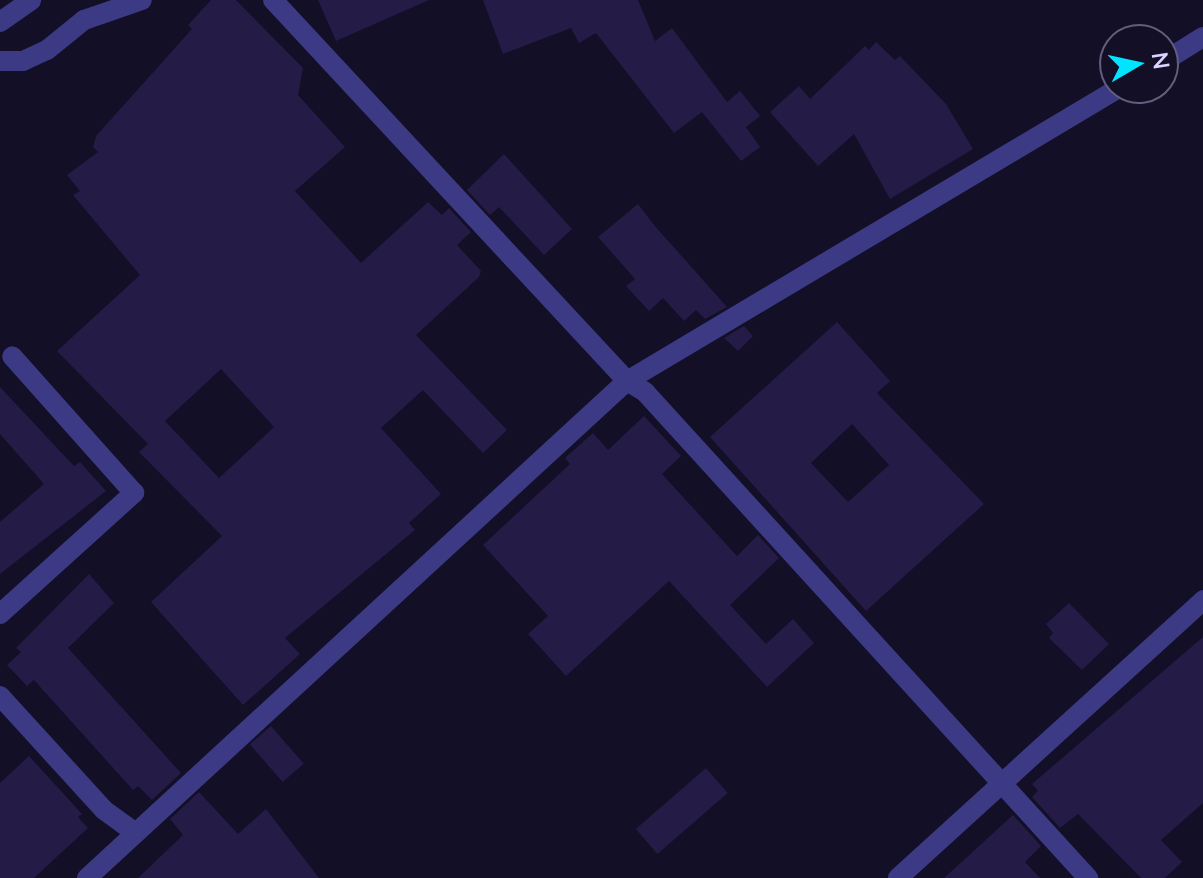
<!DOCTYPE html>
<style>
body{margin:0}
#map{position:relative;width:1203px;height:878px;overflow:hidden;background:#130f26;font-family:Lato,sans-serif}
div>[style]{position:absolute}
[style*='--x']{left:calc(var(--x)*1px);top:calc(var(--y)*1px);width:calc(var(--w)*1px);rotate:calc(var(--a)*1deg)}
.building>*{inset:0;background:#241b47;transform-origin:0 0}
.minor>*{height:20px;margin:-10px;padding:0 10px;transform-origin:10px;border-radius:10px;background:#3d3a85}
span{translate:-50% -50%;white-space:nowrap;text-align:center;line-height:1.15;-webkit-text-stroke:8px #130f26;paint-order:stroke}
.north{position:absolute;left:1099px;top:24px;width:80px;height:80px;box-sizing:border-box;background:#130f26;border:2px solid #625e7d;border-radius:50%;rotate:81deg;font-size:22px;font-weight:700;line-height:32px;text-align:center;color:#d9d4ff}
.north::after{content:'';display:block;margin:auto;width:28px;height:36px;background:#00e5ff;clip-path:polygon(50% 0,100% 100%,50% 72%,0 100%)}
</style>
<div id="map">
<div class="building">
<div style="clip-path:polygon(evenodd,211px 0,236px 0,303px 68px,298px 95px,345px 147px,295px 191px,361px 263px,428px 202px,442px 215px,449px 208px,471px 232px,457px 245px,481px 271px,479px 277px,416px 335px,507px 430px,483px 453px,423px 390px,381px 428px,441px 494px,409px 523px,415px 530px,285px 638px,300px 654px,243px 705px,151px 602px,222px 536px,139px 452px,148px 444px,57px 351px,140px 275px,73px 195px,80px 191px,67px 175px,98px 152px,93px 147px,96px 136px,192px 29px,188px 25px,211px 0,221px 369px,274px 427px,219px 478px,165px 421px,221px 369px)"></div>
<div style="clip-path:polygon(318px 0,429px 0,336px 41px)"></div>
<div style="clip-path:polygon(483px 0,638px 0,655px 41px,672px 28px,727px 102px,740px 91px,760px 116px,746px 127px,760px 147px,741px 161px,702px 112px,674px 133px,596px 33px,579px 43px,571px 28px,503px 54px)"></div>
<div style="clip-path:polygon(876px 42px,895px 60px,900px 56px,946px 104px,973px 149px,890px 199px,854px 134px,818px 166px,770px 112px,799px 86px,810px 99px,865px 46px,869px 50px)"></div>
<div style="clip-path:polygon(504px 154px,572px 229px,544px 255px,499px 207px,490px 215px,467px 190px)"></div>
<div style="clip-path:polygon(638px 204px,654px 225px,727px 307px,705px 319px,696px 310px,684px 321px,663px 298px,649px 311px,626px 286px,635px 279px,598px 237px)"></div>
<div style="clip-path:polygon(evenodd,837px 322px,890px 381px,877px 393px,984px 504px,866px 611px,710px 437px,837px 322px,852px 424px,889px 465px,848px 502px,811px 463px,852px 424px)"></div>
<div style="clip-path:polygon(744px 326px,753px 336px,738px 351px,724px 338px)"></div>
<div style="clip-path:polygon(0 387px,74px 466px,80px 462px,106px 491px,0 574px,0 522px,44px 484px,0 434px)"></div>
<div style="clip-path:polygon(644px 416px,681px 456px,662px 474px,737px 556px,758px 535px,779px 558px,730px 605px,766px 644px,793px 619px,814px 643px,767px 687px,669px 581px,566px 676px,528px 634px,548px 616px,483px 545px,570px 464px,565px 458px,593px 433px,608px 450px)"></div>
<div style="clip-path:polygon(89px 574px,114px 603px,68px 648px,181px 773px,152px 800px,138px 786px,133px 790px,34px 680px,27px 686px,7px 665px,21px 652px,16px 648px)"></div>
<div style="clip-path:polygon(1069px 603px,1109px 644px,1082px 670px,1049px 638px,1053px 633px,1046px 624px)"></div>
<div style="clip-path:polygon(1203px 637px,1203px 803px,1161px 840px,1182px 862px,1165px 878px,1141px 878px,1078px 814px,1060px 828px,1032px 797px,1038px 791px,1032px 784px)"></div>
<div style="left:271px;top:726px;width:50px;height:28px;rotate:49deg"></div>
<div style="clip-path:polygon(29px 756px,82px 814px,78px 817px,88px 828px,34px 878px,0 878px,0 783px)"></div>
<div style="left:706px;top:768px;width:33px;height:93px;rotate:49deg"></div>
<div style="clip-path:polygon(199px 792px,238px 834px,266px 809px,319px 878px,138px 878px,183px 835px,170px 819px)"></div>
<div style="clip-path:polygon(1013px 815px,1041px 846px,1025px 862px,1040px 878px,944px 878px)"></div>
</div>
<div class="minor">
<div style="--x:273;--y:0;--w:520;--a:47.1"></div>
<div style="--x:627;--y:381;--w:21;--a:31"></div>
<div style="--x:645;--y:392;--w:658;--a:47.65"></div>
<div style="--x:0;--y:22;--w:38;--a:-35"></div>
<div style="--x:0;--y:61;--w:23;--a:0"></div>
<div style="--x:23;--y:61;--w:26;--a:-25"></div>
<div style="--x:47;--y:50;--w:48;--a:-39"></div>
<div style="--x:84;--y:20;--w:61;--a:-19"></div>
<div style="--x:1163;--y:62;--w:47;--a:-32"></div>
<div style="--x:0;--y:614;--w:181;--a:-42.1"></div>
<div style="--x:134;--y:493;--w:183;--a:-131.7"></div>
<div style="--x:0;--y:696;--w:154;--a:47.6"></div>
<div style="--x:104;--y:810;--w:39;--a:36"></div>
<div style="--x:87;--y:878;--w:734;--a:-42.63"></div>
<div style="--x:627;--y:381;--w:573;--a:-30.78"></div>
<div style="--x:898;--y:878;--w:413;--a:-42.3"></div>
</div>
<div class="north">N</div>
</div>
